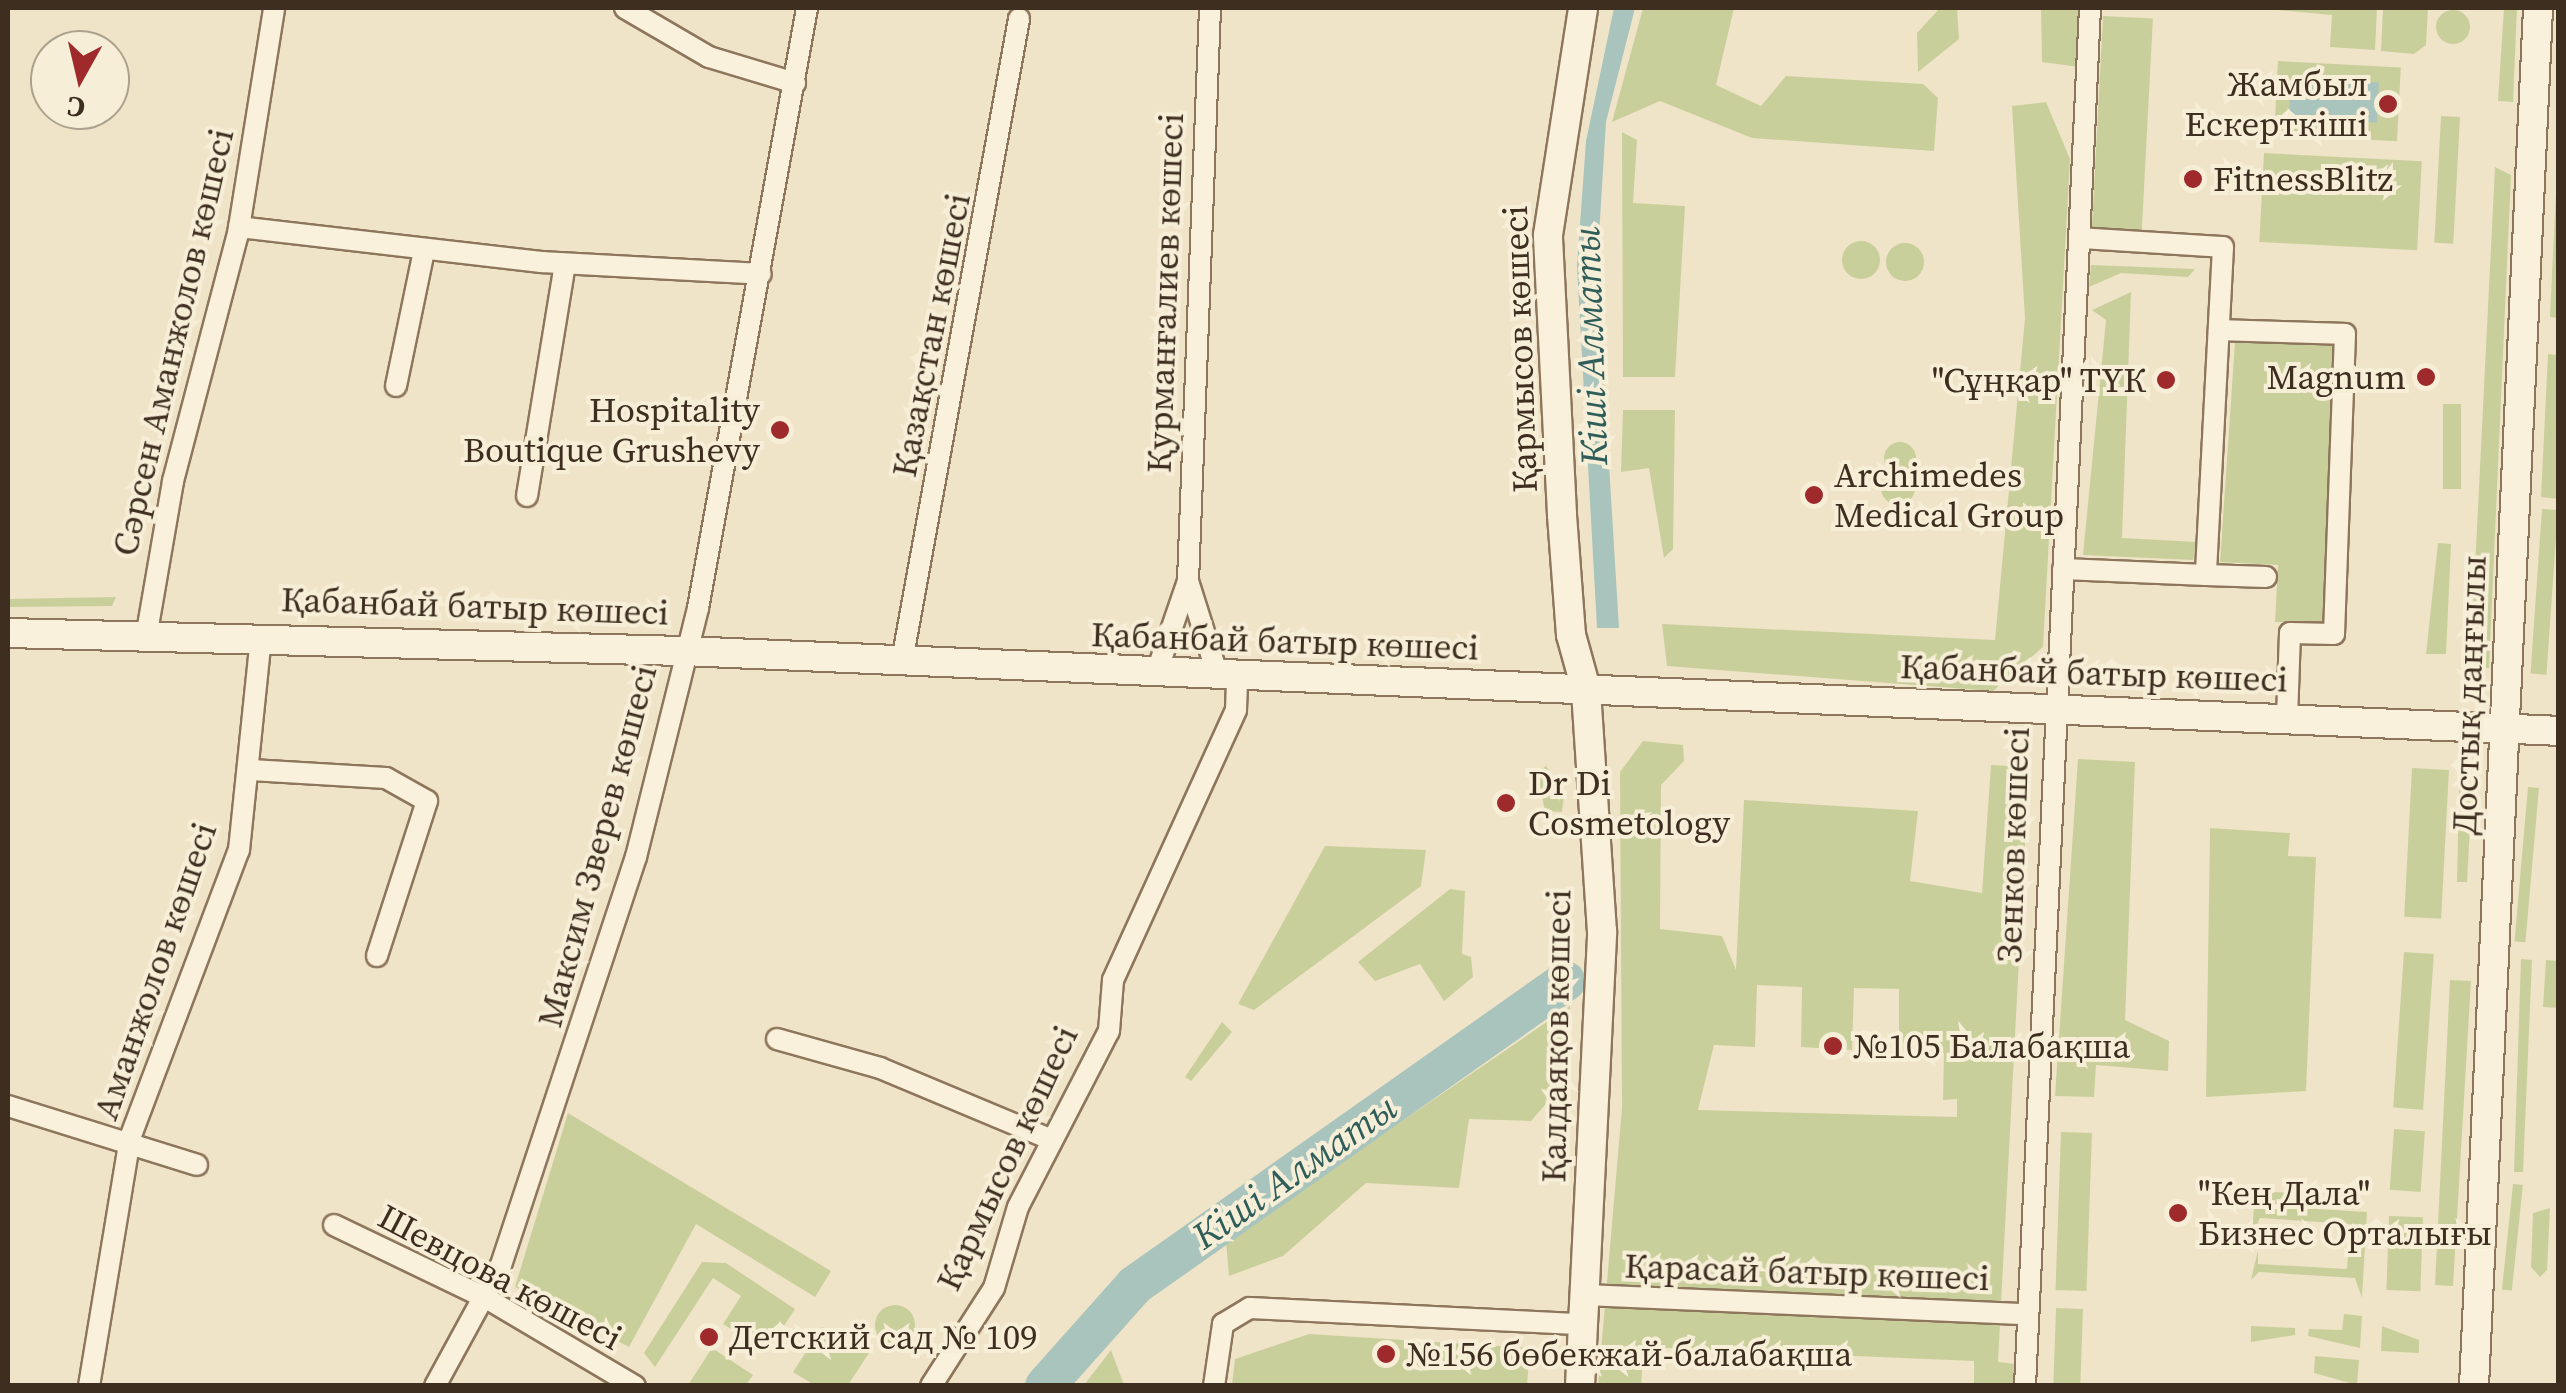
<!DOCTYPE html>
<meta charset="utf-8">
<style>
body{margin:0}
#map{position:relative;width:2566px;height:1393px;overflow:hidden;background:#f0e4c8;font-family:"Source Serif 4",serif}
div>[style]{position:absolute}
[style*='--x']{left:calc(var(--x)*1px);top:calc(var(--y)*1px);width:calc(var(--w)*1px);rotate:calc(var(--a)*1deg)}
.green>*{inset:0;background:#c9cf9b;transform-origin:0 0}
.round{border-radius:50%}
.water>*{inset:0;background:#a9c4bc;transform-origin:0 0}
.river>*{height:40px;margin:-20px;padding:0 20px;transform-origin:20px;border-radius:20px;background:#a9c4bc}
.roads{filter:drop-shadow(2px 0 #8d765c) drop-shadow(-2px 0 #8d765c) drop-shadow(0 2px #8d765c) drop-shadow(0 -2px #8d765c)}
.street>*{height:20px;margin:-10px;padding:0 10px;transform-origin:10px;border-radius:10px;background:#faf1dc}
.secondary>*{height:28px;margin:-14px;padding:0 14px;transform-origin:14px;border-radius:14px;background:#faf1dc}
.dots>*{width:28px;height:28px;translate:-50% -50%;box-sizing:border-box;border:5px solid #f7eed8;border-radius:50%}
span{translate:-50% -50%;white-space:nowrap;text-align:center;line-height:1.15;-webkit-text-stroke:8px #f7eed8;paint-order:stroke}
.poi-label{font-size:35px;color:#3d2e20}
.right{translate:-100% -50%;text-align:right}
.left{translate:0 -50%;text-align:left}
.street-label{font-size:35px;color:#3d2e20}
.water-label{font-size:38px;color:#2f5d5a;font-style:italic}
.frame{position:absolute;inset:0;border:10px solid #3d2e20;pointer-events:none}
.north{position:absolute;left:30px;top:30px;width:100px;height:100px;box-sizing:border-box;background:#f7eed8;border:2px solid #ada18e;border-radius:50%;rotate:188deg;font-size:28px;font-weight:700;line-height:40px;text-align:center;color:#3d2e20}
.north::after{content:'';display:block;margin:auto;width:35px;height:45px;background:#9e2a2b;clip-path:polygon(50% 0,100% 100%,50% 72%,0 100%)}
</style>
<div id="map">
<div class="green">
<div style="clip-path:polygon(1643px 8px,1734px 8px,1716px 85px,1761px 106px,1786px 76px,1923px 84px,1938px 98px,1934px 151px,1752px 138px,1660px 101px,1612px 122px)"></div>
<div style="clip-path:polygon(1940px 8px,1957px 8px,1959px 39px,1918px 72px,1917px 33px)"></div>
<div style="clip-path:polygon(2041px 8px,2081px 8px,2079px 67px,2042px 62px)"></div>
<div style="clip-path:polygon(2257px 8px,2377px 8px,2375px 50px,2330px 47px,2332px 15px)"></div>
<div style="clip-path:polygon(2383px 8px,2428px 8px,2426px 45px,2414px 54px,2381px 51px)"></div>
<div style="clip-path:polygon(2504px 8px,2517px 8px,2513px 102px,2498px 101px)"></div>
<div class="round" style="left:2436px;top:10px;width:34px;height:34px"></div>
<div style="left:2103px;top:16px;width:50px;height:215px;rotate:3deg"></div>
<div style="left:2278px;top:61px;width:123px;height:74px;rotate:3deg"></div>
<div style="clip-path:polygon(2046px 102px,2070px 159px,2043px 647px,1993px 691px,1667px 666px,1662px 624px,1995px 640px,2025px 318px,2012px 106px)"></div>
<div style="left:2441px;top:116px;width:19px;height:127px;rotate:3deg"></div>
<div style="clip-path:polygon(1622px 132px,1637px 140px,1633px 203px,1685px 206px,1675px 377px,1623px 377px)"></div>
<div style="clip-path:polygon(2558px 151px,2558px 318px,2550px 317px)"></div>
<div style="left:2264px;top:153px;width:158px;height:89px;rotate:3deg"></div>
<div style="clip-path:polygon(2495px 167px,2511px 175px,2489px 668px,2470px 668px)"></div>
<div class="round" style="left:1842px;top:241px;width:38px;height:38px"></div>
<div class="round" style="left:1886px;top:243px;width:38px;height:38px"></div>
<div style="clip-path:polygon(2091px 265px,2195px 269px,2188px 277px,2121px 273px,2089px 287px)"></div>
<div style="clip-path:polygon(2131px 292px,2122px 538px,2197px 542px,2193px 560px,2083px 555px,2106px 320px,2092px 310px)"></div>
<div style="clip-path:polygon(2235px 342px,2336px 345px,2324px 623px,2275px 622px,2278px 565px,2220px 562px)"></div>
<div style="clip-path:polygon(2548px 354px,2558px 355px,2558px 499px,2541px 497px)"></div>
<div style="left:2443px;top:404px;width:18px;height:85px"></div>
<div style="clip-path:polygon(1623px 410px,1675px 410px,1673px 549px,1664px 558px,1649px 468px,1621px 472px)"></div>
<div class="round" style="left:1884px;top:442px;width:32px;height:32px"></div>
<div class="round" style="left:1881px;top:471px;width:34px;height:34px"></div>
<div style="left:2542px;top:509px;width:16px;height:165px;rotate:4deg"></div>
<div style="clip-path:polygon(2438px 543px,2451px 544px,2446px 654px,2426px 654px)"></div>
<div style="clip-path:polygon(116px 597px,112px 606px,10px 607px,8px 599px)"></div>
<div style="clip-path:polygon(evenodd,1643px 741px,1683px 745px,1684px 761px,1661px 785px,1660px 929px,1722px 936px,1736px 970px,1744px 800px,1918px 811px,1910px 881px,1982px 893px,1991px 765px,2029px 767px,1998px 1362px,2016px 1364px,2014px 1385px,1974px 1385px,1974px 1361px,1644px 1347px,1641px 1385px,1598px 1386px,1622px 1108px,1620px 772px,1643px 741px,1757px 985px,1802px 987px,1801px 1047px,1852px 1050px,1854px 988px,1899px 989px,1899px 1050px,1944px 1053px,1943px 1100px,1957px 1099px,1957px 1117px,1698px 1110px,1714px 1045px,1755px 1047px,1757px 985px)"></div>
<div style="clip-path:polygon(2078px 759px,2135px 762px,2125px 1020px,2169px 1041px,2168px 1071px,2096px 1065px,2094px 1097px,2055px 1096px)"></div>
<div style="clip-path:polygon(1546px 766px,1564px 795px,1562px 812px,1545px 811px,1537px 772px)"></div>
<div style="left:2412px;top:768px;width:37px;height:149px;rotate:3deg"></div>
<div style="left:2528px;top:787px;width:11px;height:155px;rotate:5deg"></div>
<div style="clip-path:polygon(2459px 788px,2472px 789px,2467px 882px,2457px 882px)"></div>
<div style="clip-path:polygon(2210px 828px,2290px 833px,2288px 856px,2316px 857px,2306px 1091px,2206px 1097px)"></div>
<div style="clip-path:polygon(1325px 846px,1426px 850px,1421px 886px,1254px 1010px,1238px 1004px)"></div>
<div style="clip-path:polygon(1450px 889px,1465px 891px,1462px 954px,1471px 957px,1473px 977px,1444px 1001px,1420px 964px,1375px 981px,1358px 962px)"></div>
<div style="left:2404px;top:952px;width:30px;height:156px;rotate:4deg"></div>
<div style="clip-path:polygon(2521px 959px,2532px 960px,2523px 1172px,2514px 1172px)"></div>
<div style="clip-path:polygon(2546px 960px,2558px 961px,2558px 1008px,2543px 1007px)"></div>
<div style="clip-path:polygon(2450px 980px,2471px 981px,2453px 1286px,2435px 1285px)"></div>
<div style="clip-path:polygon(1570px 1006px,1558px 1090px,1531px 1121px,1469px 1119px,1459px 1188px,1366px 1183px,1283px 1256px,1229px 1276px,1226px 1242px)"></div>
<div style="clip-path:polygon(1222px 1022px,1232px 1032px,1191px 1081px,1185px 1077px)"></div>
<div style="clip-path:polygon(568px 1113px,831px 1271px,815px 1297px,696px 1224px,629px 1347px,515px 1287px)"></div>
<div style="left:2394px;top:1129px;width:31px;height:61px;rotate:4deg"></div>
<div style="left:2061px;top:1132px;width:31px;height:158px;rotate:2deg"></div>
<div style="left:2513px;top:1184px;width:10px;height:106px;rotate:6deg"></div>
<div style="clip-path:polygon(2255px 1191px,2292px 1193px,2301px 1208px,2367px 1212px,2362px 1298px,2355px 1278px,2259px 1272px,2251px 1280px,2258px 1250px,2258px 1264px,2347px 1269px,2350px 1224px,2260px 1218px,2252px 1236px)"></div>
<div style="clip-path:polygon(2550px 1208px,2547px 1270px,2540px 1277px,2531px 1267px,2533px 1213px)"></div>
<div style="left:2389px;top:1216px;width:34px;height:74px;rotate:2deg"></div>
<div style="clip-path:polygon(702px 1262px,726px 1263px,795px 1309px,767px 1352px,723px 1324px,741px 1296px,713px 1278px,655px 1367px,644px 1353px)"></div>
<div class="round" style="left:875px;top:1305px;width:40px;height:40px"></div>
<div style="left:2056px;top:1308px;width:27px;height:77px;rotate:2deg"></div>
<div style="clip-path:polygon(2344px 1314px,2362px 1316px,2360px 1348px,2308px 1336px,2309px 1329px,2342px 1330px)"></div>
<div style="clip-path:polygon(2251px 1326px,2295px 1328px,2295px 1335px,2251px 1342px)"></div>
<div style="clip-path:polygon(2382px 1326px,2419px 1340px,2419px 1353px,2381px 1351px)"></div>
<div style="clip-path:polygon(822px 1327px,869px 1353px,848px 1385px,814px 1385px,793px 1372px)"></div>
<div style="clip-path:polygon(1309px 1334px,1530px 1348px,1527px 1385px,1232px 1385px,1235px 1359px)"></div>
<div style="clip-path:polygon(712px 1348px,753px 1375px,746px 1385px,688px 1385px)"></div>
<div style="clip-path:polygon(1111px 1350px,1124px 1385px,1084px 1385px)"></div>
<div style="clip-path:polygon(2315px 1356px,2359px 1360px,2357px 1385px,2314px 1373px)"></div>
</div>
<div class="water">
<div style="clip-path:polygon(1614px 8px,1635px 8px,1606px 122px,1597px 268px,1619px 628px,1597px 628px,1577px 266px,1586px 141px)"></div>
<div style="left:2291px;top:78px;width:88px;height:40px;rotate:3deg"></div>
</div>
<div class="river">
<div style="--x:1045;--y:1386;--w:135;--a:-48.3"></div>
<div style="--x:1135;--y:1285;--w:527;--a:-35.2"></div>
</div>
<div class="roads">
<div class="street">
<div style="--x:625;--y:8;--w:97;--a:30.3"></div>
<div style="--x:709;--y:57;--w:90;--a:16.8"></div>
<div style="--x:239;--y:227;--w:305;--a:6.6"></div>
<div style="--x:542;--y:262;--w:219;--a:3.1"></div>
<div style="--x:2080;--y:238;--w:143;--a:3.6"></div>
<div style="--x:2223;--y:247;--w:328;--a:93"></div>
<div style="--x:2206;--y:575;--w:60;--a:1.9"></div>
<div style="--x:2219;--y:330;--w:126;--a:1.8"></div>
<div style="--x:2345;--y:334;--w:300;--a:92.1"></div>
<div style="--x:2334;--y:634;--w:44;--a:-178.7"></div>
<div style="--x:2290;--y:633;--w:85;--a:92"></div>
<div style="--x:396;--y:386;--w:138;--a:-78.3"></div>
<div style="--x:527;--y:496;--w:235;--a:-80.7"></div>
<div style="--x:2063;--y:569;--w:143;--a:2.4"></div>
<div style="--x:1188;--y:581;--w:573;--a:-87.8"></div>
<div style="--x:147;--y:632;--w:153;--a:-80.2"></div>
<div style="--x:173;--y:481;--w:255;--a:-75.3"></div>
<div style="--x:238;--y:234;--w:229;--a:-80.9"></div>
<div style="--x:902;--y:661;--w:653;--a:-79.67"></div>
<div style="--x:1156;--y:674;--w:98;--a:-71"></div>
<div style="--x:1188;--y:581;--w:100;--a:72.5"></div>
<div style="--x:251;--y:770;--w:135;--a:3.4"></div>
<div style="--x:386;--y:778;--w:47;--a:29.3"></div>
<div style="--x:427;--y:801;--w:163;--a:107.9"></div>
<div style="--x:777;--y:1039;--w:107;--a:15.7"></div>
<div style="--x:880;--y:1068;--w:186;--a:22.7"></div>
<div style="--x:8;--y:1106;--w:198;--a:17.3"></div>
<div style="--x:334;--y:1225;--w:169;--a:25.7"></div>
<div style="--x:486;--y:1298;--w:173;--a:30.6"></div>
<div style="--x:1584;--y:1295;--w:444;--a:2.5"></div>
<div style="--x:89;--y:1386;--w:251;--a:-80.6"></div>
<div style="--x:130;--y:1138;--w:308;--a:-69.3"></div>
<div style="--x:239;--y:850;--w:214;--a:-84.1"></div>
<div style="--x:435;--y:1386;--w:138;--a:-61.4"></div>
<div style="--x:501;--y:1265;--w:430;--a:-71.7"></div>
<div style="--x:636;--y:857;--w:257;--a:-76"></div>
<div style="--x:698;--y:608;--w:610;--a:-79.7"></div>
<div style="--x:931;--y:1386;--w:117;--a:-57.3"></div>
<div style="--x:994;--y:1288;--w:84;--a:-73.5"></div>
<div style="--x:1018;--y:1207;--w:198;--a:-62.7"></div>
<div style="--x:1109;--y:1031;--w:51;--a:-85.5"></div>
<div style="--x:1113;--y:980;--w:297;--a:-65.5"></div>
<div style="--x:1236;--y:710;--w:33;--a:-88"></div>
<div style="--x:1214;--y:1386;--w:63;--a:-81.7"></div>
<div style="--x:1223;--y:1324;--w:31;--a:-31"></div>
<div style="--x:1250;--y:1308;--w:332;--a:2.8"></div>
<div style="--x:2025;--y:1386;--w:1380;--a:-87.3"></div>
</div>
<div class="secondary">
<div style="--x:8;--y:633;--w:676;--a:1.53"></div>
<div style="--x:684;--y:651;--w:1876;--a:2.44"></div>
<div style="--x:1580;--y:1386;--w:455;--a:-87.2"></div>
<div style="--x:1602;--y:932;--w:244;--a:-93.8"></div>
<div style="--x:1586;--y:689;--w:56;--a:-105.5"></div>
<div style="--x:1571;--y:635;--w:121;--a:-94.3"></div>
<div style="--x:1562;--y:514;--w:279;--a:-92.9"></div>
<div style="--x:1548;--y:235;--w:230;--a:-81.2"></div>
<div style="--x:2474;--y:1386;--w:1379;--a:-87.34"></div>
</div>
</div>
<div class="dots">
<div style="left:2388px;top:104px;background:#9e2a2b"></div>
<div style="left:2193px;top:179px;background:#9e2a2b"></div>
<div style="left:2426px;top:377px;background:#9e2a2b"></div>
<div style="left:2166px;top:380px;background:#9e2a2b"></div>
<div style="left:780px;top:430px;background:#9e2a2b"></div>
<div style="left:1814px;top:495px;background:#9e2a2b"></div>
<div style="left:1506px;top:803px;background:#9e2a2b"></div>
<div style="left:1833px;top:1046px;background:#9e2a2b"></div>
<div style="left:2178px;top:1213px;background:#9e2a2b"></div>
<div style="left:709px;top:1337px;background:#9e2a2b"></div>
<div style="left:1386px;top:1354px;background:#9e2a2b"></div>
</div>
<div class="poi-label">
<span class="right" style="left:2368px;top:104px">Жамбыл<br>Ескерткіші</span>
<span class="left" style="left:2213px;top:179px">FitnessBlitz</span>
<span class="right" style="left:2406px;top:377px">Magnum</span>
<span class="right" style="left:2146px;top:380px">"Сұңқар" ТҮК</span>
<span class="right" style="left:760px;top:430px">Hospitality<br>Boutique Grushevy</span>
<span class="left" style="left:1834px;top:495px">Archimedes<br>Medical Group</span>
<span class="left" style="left:1528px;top:803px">Dr Di<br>Cosmetology</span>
<span class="left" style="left:1853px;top:1046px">№105 Балабақша</span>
<span class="left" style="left:2198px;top:1213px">"Кең Дала"<br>Бизнес Орталығы</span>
<span class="left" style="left:729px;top:1337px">Детский сад № 109</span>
<span class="left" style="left:1406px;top:1354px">№156 бөбекжай-балабақша</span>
</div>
<div class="street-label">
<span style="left:1165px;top:293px;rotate:-88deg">Қурманғалиев көшесі</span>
<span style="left:931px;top:335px;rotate:-79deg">Қазақстан көшесі</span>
<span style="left:173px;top:342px;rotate:-77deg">Сәрсен Аманжолов көшесі</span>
<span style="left:1520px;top:349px;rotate:-92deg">Қармысов көшесі</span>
<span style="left:475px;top:606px;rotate:2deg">Қабанбай батыр көшесі</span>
<span style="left:1285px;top:641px;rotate:2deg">Қабанбай батыр көшесі</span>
<span style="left:2094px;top:673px;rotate:2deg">Қабанбай батыр көшесі</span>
<span style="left:2469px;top:695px;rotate:-88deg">Достық даңғылы</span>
<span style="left:2013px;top:845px;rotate:-88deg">Зенков көшесі</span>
<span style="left:597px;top:846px;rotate:-75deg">Максим Зверев көшесі</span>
<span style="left:155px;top:971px;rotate:-71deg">Аманжолов көшесі</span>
<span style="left:1556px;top:1036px;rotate:-89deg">Қалдаяқов көшесі</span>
<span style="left:1007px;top:1158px;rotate:-65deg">Қармысов көшесі</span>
<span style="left:1807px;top:1272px;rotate:2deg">Қарасай батыр көшесі</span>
<span style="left:500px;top:1277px;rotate:28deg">Шевцова көшесі</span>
</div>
<div class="water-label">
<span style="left:1591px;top:346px;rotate:-92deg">Кіші Алматы</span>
<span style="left:1295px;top:1172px;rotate:-35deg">Кіші Алматы</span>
</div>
<div class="frame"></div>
<div class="north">С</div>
</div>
